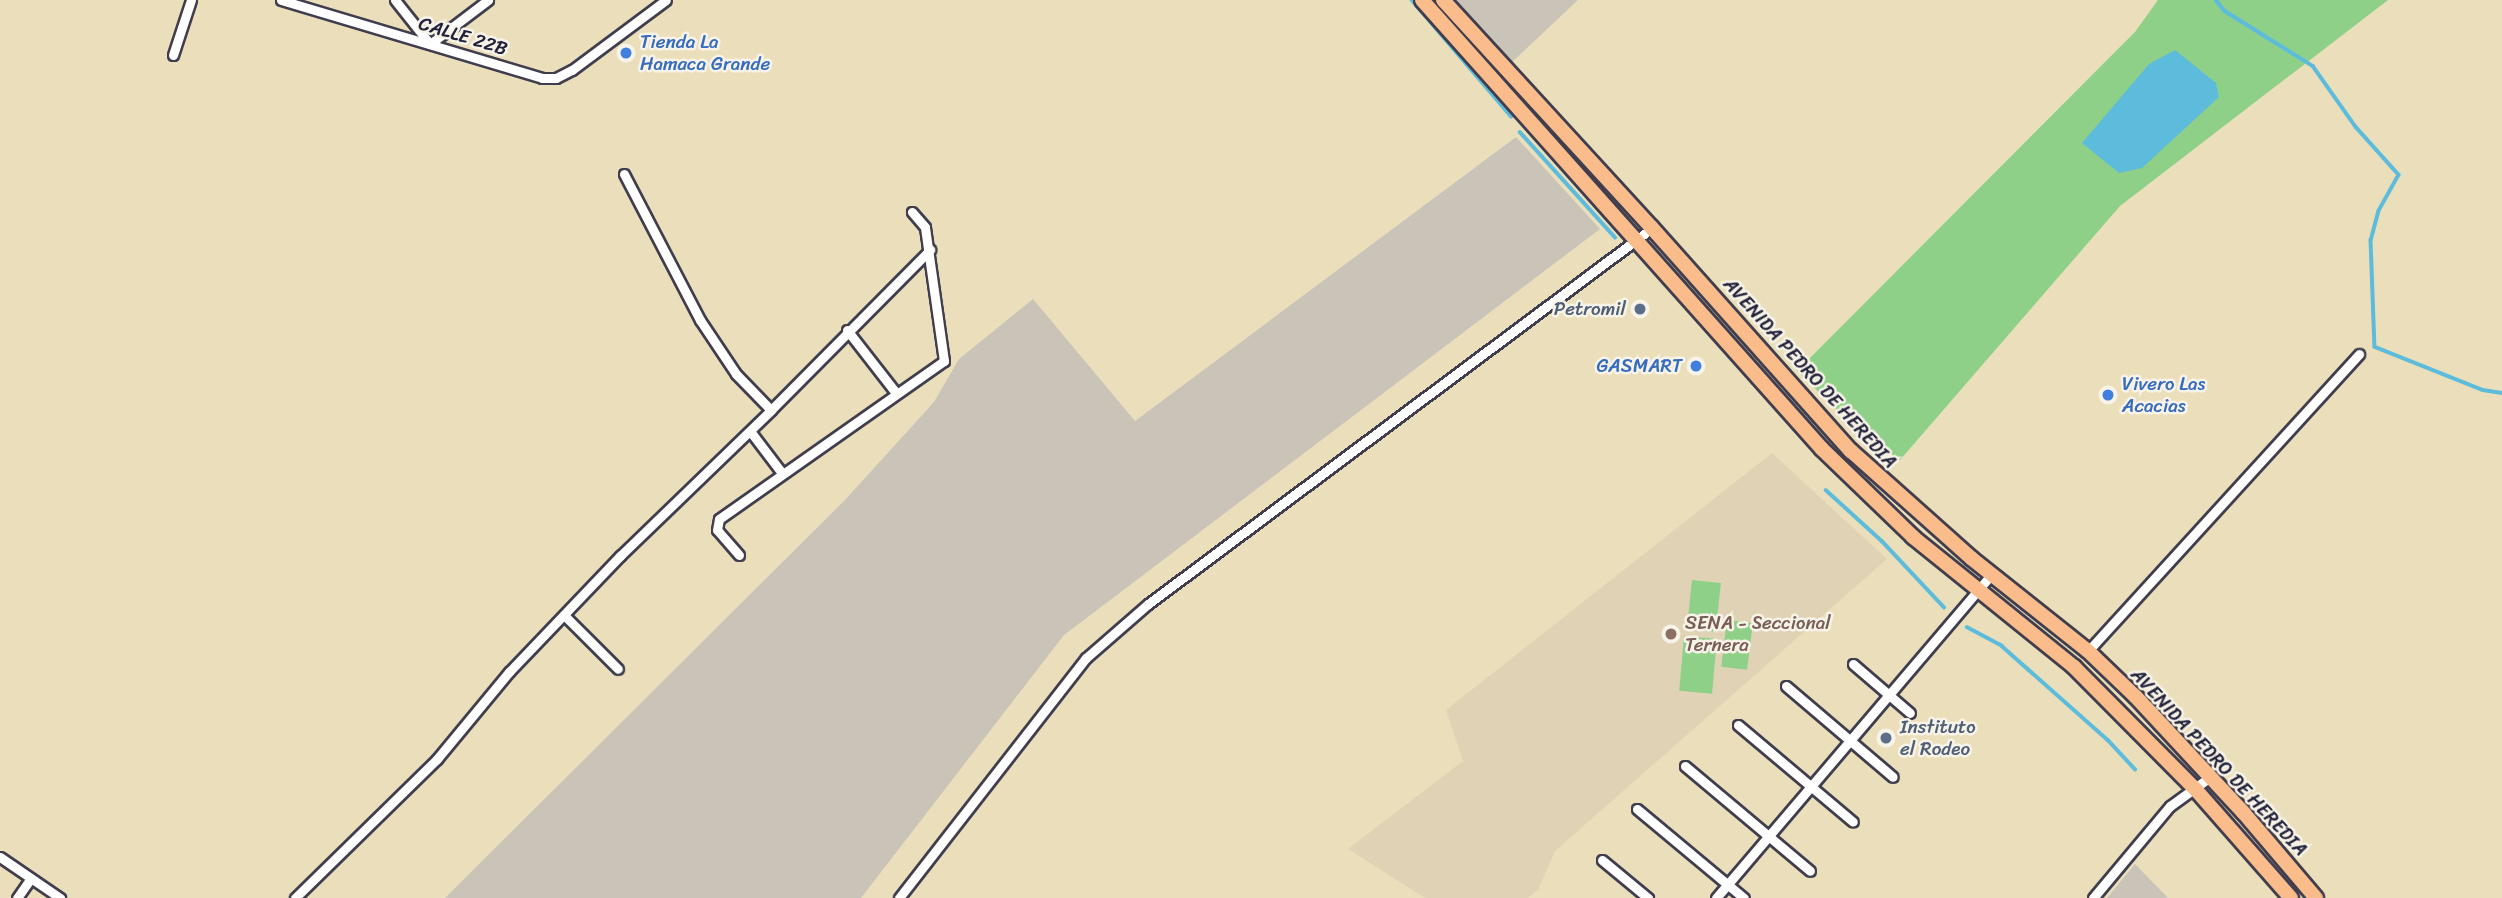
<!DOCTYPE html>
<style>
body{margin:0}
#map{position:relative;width:2502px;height:898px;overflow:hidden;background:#ebdfbb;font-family:Sriracha,sans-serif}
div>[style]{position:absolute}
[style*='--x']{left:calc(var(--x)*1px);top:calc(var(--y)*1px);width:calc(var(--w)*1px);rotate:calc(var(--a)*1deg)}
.built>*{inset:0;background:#e0d2b5}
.industrial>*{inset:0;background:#c9c3b8}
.green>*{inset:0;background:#8ed087;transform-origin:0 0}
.water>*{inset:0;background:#5dbcdb}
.stream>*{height:3.5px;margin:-1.75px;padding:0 1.75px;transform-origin:1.75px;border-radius:1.75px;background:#5dbcdb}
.roads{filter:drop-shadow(2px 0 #403e4e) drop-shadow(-2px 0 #403e4e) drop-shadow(0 2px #403e4e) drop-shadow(0 -2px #403e4e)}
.minor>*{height:9px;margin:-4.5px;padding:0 4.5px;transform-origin:4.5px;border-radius:4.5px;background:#fff}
.trunk>*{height:14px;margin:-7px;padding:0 7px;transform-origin:7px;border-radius:7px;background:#f9bc8a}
.dots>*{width:19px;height:19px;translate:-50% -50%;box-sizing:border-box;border:4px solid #f7f3e8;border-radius:50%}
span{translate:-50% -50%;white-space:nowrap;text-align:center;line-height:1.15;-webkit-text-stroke:5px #f7f3e8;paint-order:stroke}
.street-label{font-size:19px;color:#22223b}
.shop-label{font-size:19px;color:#366cbe}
.left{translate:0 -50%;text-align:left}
.right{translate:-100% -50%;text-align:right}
.service-label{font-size:19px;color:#4e5e75}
.education-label{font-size:19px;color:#785e54}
</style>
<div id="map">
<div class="built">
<div style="clip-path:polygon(1772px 453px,1887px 559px,1555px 851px,1538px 890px,1528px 898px,1425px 898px,1348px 849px,1463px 761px,1446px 710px)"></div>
</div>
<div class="industrial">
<div style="clip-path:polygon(1453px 0,1578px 0,1511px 63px)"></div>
<div style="clip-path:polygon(1516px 137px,1600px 229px,1064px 635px,861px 898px,445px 898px,845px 500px,934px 402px,959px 359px,1033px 299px,1135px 421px)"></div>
<div style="clip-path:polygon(2135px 864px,2168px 898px,2107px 898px)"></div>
</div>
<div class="green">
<div style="clip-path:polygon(2158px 0,2388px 0,2120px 206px,1900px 460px,1862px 434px,1797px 371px,2135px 32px)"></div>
<div style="left:1692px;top:580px;width:29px;height:49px;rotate:6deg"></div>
<div style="left:1727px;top:620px;width:26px;height:47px;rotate:7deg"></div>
<div style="left:1684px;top:636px;width:33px;height:55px;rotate:5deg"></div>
</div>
<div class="water">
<div style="clip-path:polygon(2175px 50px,2216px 83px,2219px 97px,2142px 168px,2119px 173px,2082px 143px,2149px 64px)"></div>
</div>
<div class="stream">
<div style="--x:1412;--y:0;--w:153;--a:49.5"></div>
<div style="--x:2216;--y:0;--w:14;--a:51"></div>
<div style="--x:2225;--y:11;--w:104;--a:32"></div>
<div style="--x:2313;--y:66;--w:75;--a:54.8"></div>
<div style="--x:2356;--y:127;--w:64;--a:48.1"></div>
<div style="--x:2399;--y:175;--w:41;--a:119.1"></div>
<div style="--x:2379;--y:211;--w:30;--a:105"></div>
<div style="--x:2371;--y:240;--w:107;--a:87.9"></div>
<div style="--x:2375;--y:347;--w:116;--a:21.7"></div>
<div style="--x:2483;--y:390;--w:19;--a:9"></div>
<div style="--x:1520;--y:132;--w:142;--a:47.9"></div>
<div style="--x:1826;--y:490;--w:76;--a:42.3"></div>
<div style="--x:1882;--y:541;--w:91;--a:46.8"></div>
<div style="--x:1967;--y:627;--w:40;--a:28"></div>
<div style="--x:2002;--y:646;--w:142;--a:41.6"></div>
<div style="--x:2108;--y:740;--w:40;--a:47"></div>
</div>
<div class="roads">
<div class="minor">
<div style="--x:281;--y:0;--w:272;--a:16.6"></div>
<div style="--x:542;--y:78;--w:14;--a:0"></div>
<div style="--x:556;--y:78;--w:18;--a:-27"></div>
<div style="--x:572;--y:70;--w:117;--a:-36.7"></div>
<div style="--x:395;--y:0;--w:56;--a:51.5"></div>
<div style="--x:430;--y:44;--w:73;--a:-37.2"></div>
<div style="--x:173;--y:55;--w:58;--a:-71.9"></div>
<div style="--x:624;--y:174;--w:165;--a:62.5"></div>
<div style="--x:700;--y:320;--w:65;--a:56.3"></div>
<div style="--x:736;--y:374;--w:50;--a:45.8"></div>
<div style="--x:847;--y:330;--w:80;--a:52.1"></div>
<div style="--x:750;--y:431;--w:53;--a:52.7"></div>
<div style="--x:739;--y:555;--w:33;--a:-131"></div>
<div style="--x:717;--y:530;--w:11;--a:-80"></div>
<div style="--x:719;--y:519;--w:275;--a:-35.1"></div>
<div style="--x:944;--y:361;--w:135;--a:-98.1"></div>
<div style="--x:925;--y:227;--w:20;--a:-131"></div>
<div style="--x:564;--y:615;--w:76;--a:45"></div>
<div style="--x:2088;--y:651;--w:402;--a:-47.6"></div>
<div style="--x:1853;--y:664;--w:75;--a:40.7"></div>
<div style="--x:1786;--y:686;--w:140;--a:40.4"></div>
<div style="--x:1738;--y:725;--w:150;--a:40.1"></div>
<div style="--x:1685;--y:766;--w:163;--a:40"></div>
<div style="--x:1637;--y:809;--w:139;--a:39.8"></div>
<div style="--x:0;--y:857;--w:73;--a:34.3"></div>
<div style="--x:1602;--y:860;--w:60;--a:39.6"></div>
<div style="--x:17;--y:898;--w:24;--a:-55"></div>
<div style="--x:295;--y:898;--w:199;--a:-44.4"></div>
<div style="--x:437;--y:759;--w:113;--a:-50.4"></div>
<div style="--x:509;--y:672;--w:161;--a:-46.3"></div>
<div style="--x:620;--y:556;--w:210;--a:-44"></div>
<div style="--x:771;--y:410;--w:226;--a:-45.2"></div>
<div style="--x:899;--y:898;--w:304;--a:-52.1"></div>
<div style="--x:1086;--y:658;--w:82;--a:-41.1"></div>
<div style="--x:1148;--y:604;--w:629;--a:-36.72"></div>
<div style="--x:1716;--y:898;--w:424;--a:-49.6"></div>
<div style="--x:2093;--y:898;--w:120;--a:-50.1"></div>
<div style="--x:2170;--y:806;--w:49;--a:-35.9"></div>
</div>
<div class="trunk">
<div style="--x:1422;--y:0;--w:601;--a:48.3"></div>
<div style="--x:1822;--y:449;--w:127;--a:44"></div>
<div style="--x:1913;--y:537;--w:207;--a:38.9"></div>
<div style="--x:2074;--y:667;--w:173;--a:45.2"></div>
<div style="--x:2196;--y:790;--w:144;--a:48.7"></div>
<div style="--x:1443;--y:0;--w:309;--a:47.5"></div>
<div style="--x:1652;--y:228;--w:299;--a:48.3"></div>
<div style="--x:1851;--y:451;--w:161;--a:41.7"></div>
<div style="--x:1971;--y:558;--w:149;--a:38.5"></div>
<div style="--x:2088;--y:651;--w:66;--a:43.8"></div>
<div style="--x:2136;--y:697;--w:157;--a:47.1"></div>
<div style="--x:2243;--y:812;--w:113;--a:49.7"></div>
</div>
</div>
<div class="dots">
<div style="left:626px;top:53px;background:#3f7fe0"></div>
<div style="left:1640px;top:309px;background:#5c6f8a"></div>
<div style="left:1696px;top:366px;background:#3f7fe0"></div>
<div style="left:2108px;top:395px;background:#3f7fe0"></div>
<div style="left:1671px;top:634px;background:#8d6e63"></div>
<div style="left:1886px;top:738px;background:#5c6f8a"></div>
</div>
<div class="street-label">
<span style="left:463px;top:36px;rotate:17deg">CALLE 22B</span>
<span style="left:1810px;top:373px;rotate:48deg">AVENIDA PEDRO DE HEREDIA</span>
<span style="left:2219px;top:762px;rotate:47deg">AVENIDA PEDRO DE HEREDIA</span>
</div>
<div class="shop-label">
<span class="left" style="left:640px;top:53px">Tienda La<br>Hamaca Grande</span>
<span class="right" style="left:1682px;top:366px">GASMART</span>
<span class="left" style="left:2122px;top:395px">Vivero Las<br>Acacias</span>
</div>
<div class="service-label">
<span class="right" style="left:1626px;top:309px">Petromil</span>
<span class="left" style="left:1900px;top:738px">Instituto<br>el Rodeo</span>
</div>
<div class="education-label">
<span class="left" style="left:1685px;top:634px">SENA - Seccional<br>Ternera</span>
</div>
</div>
